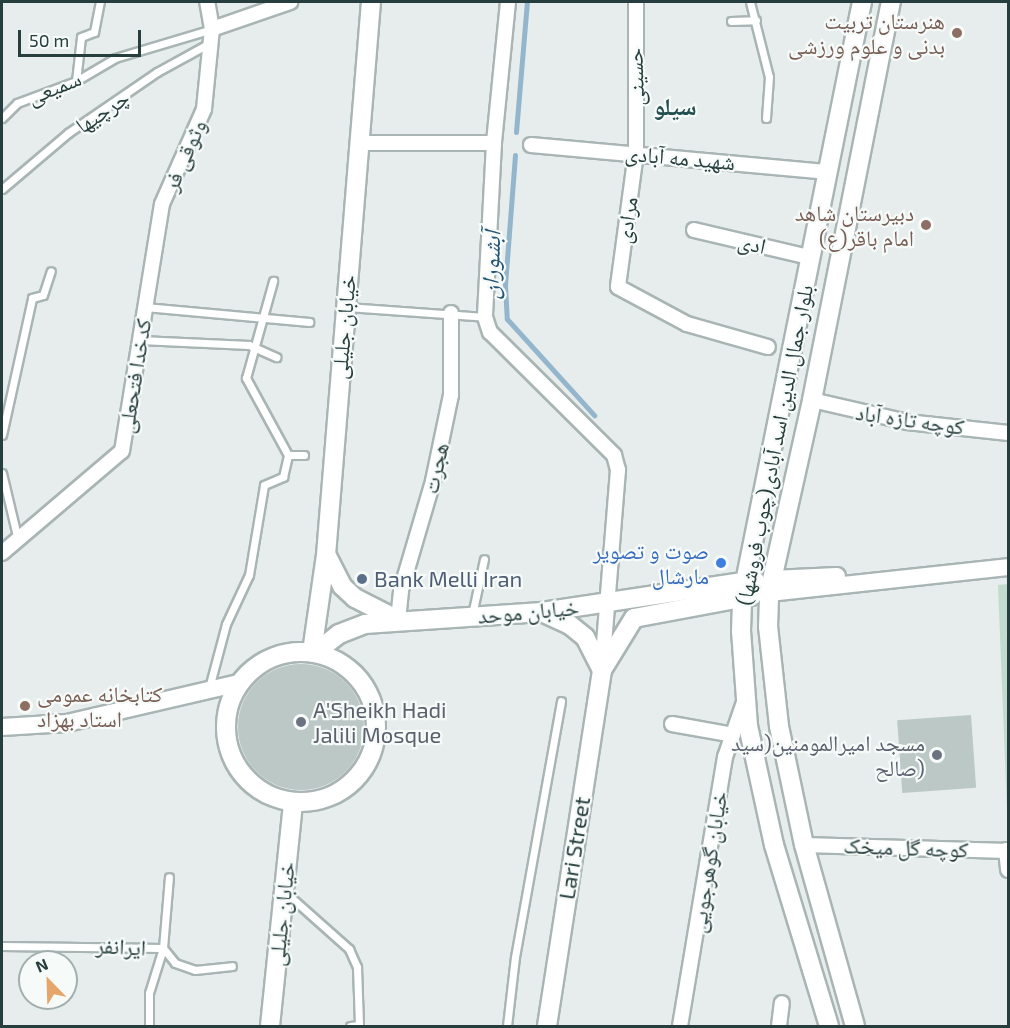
<!DOCTYPE html>
<meta charset="utf-8">
<style>
body{margin:0}
#map{position:relative;width:1010px;height:1028px;overflow:hidden;background:#e6edec;font-family:"Exo 2","Noto Naskh Arabic",sans-serif}
div>[style]{position:absolute}
[style*='--x']{left:calc(var(--x)*1px);top:calc(var(--y)*1px);width:calc(var(--w)*1px);rotate:calc(var(--a)*1deg)}
.green>*{inset:0;background:#c1dccf}
.stream>*{height:5px;margin:-2.5px;padding:0 2.5px;transform-origin:2.5px;border-radius:2.5px;background:#93b6cd}
.building>*{inset:0;background:#bbc8c5;transform-origin:0 0}
.round{border-radius:50%}
.roads{filter:drop-shadow(2px 0 #a9b5b4) drop-shadow(-2px 0 #a9b5b4) drop-shadow(0 2px #a9b5b4) drop-shadow(0 -2px #a9b5b4)}
.service>*{height:7px;margin:-3.5px;padding:0 3.5px;transform-origin:3.5px;border-radius:3.5px;background:#fff}
.minor>*{height:14px;margin:-7px;padding:0 7px;transform-origin:7px;border-radius:7px;background:#fff}
.tertiary>*{height:16px;margin:-8px;padding:0 8px;transform-origin:8px;border-radius:8px;background:#fff}
.secondary>*{height:18px;margin:-9px;padding:0 9px;transform-origin:9px;border-radius:9px;background:#fff}
.secondary>.ring{margin:-9px;padding:0;box-sizing:content-box;background:none;border:18px solid #fff;border-radius:50%}
.dots>*{width:16px;height:16px;translate:-50% -50%;box-sizing:border-box;border:3px solid #f6faf9;border-radius:50%}
span{translate:-50% -50%;white-space:nowrap;text-align:center;line-height:1.15;-webkit-text-stroke:4.5px #f6faf9;paint-order:stroke}
.education-label{font-size:22px;color:#785e54}
.right{translate:-100% -50%;text-align:right}
.left{translate:0 -50%;text-align:left}
.street-label{font-size:22px;color:#263e3d}
.shop-label{font-size:22px;color:#366cbe}
.service-label{font-size:22px;color:#4e5e75}
.worship-label{font-size:22px;color:#5b616d}
.neighbourhood-label{font-size:24px;color:#234f4e;font-weight:700}
.water-label{font-size:24px;color:#255575;font-style:italic}
.frame{position:absolute;inset:0;border:3px solid #263e3d;pointer-events:none}
.north{position:absolute;left:18px;top:950px;width:60px;height:60px;box-sizing:border-box;background:#f6faf9;border:2px solid #a3afae;border-radius:50%;rotate:337deg;font-size:16px;font-weight:700;line-height:24px;text-align:center;color:#263e3d}
.north::after{content:'';display:block;margin:auto;width:21px;height:27px;background:#e6a66b;clip-path:polygon(50% 0,100% 100%,50% 72%,0 100%)}
.scale{position:absolute;left:18px;top:30px;width:123px;height:27px;box-sizing:border-box;border:3px solid #263e3d;border-top:0;padding-left:8px;font-size:18px;line-height:21px;white-space:nowrap;color:#263e3d;-webkit-text-stroke:4px #f6faf9;paint-order:stroke}
</style>
<div id="map">
<div class="green">
<div style="clip-path:polygon(1008px 584px,1008px 836px,998px 585px)"></div>
</div>
<div class="stream">
<div style="--x:516;--y:132;--w:130;--a:-85.2"></div>
<div style="--x:515;--y:155;--w:130;--a:94.4"></div>
<div style="--x:505;--y:285;--w:34;--a:87"></div>
<div style="--x:507;--y:319;--w:130;--a:47.8"></div>
</div>
<div class="building">
<div class="round" style="left:238px;top:664px;width:126px;height:126px"></div>
<div style="left:971px;top:715px;width:73px;height:74px;rotate:86deg"></div>
</div>
<div class="roads">
<div class="service">
<div style="--x:750;--y:2;--w:77;--a:75.8"></div>
<div style="--x:769;--y:77;--w:41;--a:94.2"></div>
<div style="--x:731;--y:21;--w:25;--a:-2"></div>
<div style="--x:76;--y:81;--w:44;--a:-83.5"></div>
<div style="--x:81;--y:37;--w:14;--a:-21"></div>
<div style="--x:94;--y:32;--w:31;--a:-79"></div>
<div style="--x:2;--y:118;--w:21;--a:-45"></div>
<div style="--x:17;--y:103;--w:63;--a:-20.4"></div>
<div style="--x:76;--y:81;--w:45;--a:-30.5"></div>
<div style="--x:115;--y:58;--w:101;--a:-16.6"></div>
<div style="--x:2;--y:189;--w:87;--a:-40.3"></div>
<div style="--x:68;--y:133;--w:108;--a:-34.4"></div>
<div style="--x:157;--y:72;--w:60;--a:-28.7"></div>
<div style="--x:145;--y:307;--w:165;--a:5.2"></div>
<div style="--x:347;--y:307;--w:138;--a:4.1"></div>
<div style="--x:140;--y:340;--w:109;--a:2.6"></div>
<div style="--x:249;--y:345;--w:30;--a:24"></div>
<div style="--x:2;--y:435;--w:140;--a:-77.6"></div>
<div style="--x:32;--y:298;--w:11;--a:-15"></div>
<div style="--x:43;--y:295;--w:25;--a:-72"></div>
<div style="--x:288;--y:455;--w:16;--a:0"></div>
<div style="--x:2;--y:473;--w:65;--a:76.6"></div>
<div style="--x:472;--y:615;--w:57;--a:-77.9"></div>
<div style="--x:209;--y:688;--w:66;--a:-75.1"></div>
<div style="--x:226;--y:624;--w:54;--a:-64.9"></div>
<div style="--x:249;--y:575;--w:91;--a:-80.5"></div>
<div style="--x:264;--y:485;--w:21;--a:-23"></div>
<div style="--x:283;--y:477;--w:23;--a:-77"></div>
<div style="--x:288;--y:455;--w:88;--a:-118.6"></div>
<div style="--x:246;--y:378;--w:101;--a:-74.4"></div>
<div style="--x:285;--y:892;--w:86;--a:41.7"></div>
<div style="--x:349;--y:949;--w:20;--a:66"></div>
<div style="--x:357;--y:967;--w:58;--a:88"></div>
<div style="--x:359;--y:1025;--w:9;--a:174"></div>
<div style="--x:2;--y:946;--w:161;--a:0.7"></div>
<div style="--x:163;--y:948;--w:19;--a:51"></div>
<div style="--x:175;--y:963;--w:21;--a:19"></div>
<div style="--x:195;--y:970;--w:37;--a:-6"></div>
<div style="--x:149;--y:1026;--w:33;--a:-90"></div>
<div style="--x:149;--y:993;--w:47;--a:-72.7"></div>
<div style="--x:163;--y:948;--w:71;--a:-85.2"></div>
<div style="--x:507;--y:1026;--w:69;--a:-83.4"></div>
<div style="--x:515;--y:957;--w:260;--a:-79.8"></div>
</div>
<div class="minor">
<div style="--x:508;--y:2;--w:142;--a:95.7"></div>
<div style="--x:494;--y:143;--w:174;--a:93"></div>
<div style="--x:485;--y:317;--w:16;--a:72"></div>
<div style="--x:490;--y:332;--w:175;--a:44.8"></div>
<div style="--x:614;--y:455;--w:16;--a:75"></div>
<div style="--x:618;--y:470;--w:199;--a:94.6"></div>
<div style="--x:636;--y:2;--w:151;--a:90"></div>
<div style="--x:636;--y:153;--w:135;--a:97.7"></div>
<div style="--x:618;--y:287;--w:78;--a:28.2"></div>
<div style="--x:687;--y:324;--w:84;--a:15.9"></div>
<div style="--x:212;--y:29;--w:83;--a:-19.1"></div>
<div style="--x:358;--y:143;--w:136;--a:0"></div>
<div style="--x:531;--y:145;--w:299;--a:5.2"></div>
<div style="--x:694;--y:230;--w:118;--a:13.2"></div>
<div style="--x:812;--y:400;--w:98;--a:13"></div>
<div style="--x:907;--y:422;--w:102;--a:6.2"></div>
<div style="--x:2;--y:553;--w:157;--a:-40.4"></div>
<div style="--x:122;--y:451;--w:250;--a:-80.8"></div>
<div style="--x:162;--y:204;--w:104;--a:-66.1"></div>
<div style="--x:204;--y:109;--w:80;--a:-84.3"></div>
<div style="--x:212;--y:29;--w:27;--a:-100"></div>
<div style="--x:398;--y:620;--w:30;--a:-84"></div>
<div style="--x:401;--y:590;--w:114;--a:-73.6"></div>
<div style="--x:433;--y:481;--w:88;--a:-78.2"></div>
<div style="--x:451;--y:395;--w:82;--a:-90"></div>
<div style="--x:672;--y:724;--w:62;--a:10.2"></div>
<div style="--x:804;--y:845;--w:204;--a:1.7"></div>
<div style="--x:1006;--y:850;--w:20;--a:84"></div>
<div style="--x:680;--y:1026;--w:273;--a:-80.5"></div>
<div style="--x:725;--y:757;--w:58;--a:-70.9"></div>
<div style="--x:779;--y:1026;--w:23;--a:-83"></div>
</div>
<div class="tertiary">
<div style="--x:772;--y:579;--w:65;--a:-2.6"></div>
<div style="--x:769;--y:593;--w:240;--a:-6.2"></div>
<div style="--x:2;--y:727;--w:65;--a:-3.5"></div>
<div style="--x:67;--y:723;--w:177;--a:-13.1"></div>
</div>
<div class="secondary">
<div style="--x:327;--y:556;--w:34;--a:63"></div>
<div style="--x:342;--y:586;--w:18;--a:43"></div>
<div style="--x:355;--y:598;--w:48;--a:27.1"></div>
<div style="--x:542;--y:612;--w:31;--a:25"></div>
<div style="--x:570;--y:625;--w:19;--a:39"></div>
<div style="--x:585;--y:637;--w:37;--a:63"></div>
<div class="ring" style="left:226px;top:652px;width:132px;height:132px"></div>
<div style="--x:312;--y:652;--w:98;--a:-81.8"></div>
<div style="--x:326;--y:555;--w:555;--a:-85.35"></div>
<div style="--x:316;--y:652;--w:29;--a:-38"></div>
<div style="--x:339;--y:634;--w:28;--a:-21"></div>
<div style="--x:365;--y:624;--w:177;--a:-3.9"></div>
<div style="--x:542;--y:612;--w:215;--a:-8.5"></div>
<div style="--x:270;--y:1026;--w:225;--a:-84.1"></div>
<div style="--x:547;--y:1026;--w:360;--a:-81.2"></div>
<div style="--x:602;--y:670;--w:61;--a:-58.4"></div>
<div style="--x:634;--y:618;--w:120;--a:-10.6"></div>
<div style="--x:829;--y:1026;--w:189;--a:-106.9"></div>
<div style="--x:774;--y:845;--w:122;--a:-102.3"></div>
<div style="--x:748;--y:726;--w:95;--a:-94.2"></div>
<div style="--x:741;--y:631;--w:34;--a:-88"></div>
<div style="--x:742;--y:597;--w:607;--a:-78.6"></div>
<div style="--x:855;--y:1026;--w:188;--a:-105.7"></div>
<div style="--x:804;--y:845;--w:122;--a:-101.9"></div>
<div style="--x:779;--y:726;--w:100;--a:-96.3"></div>
<div style="--x:768;--y:627;--w:34;--a:-88"></div>
<div style="--x:769;--y:593;--w:198;--a:-77.4"></div>
<div style="--x:812;--y:400;--w:406;--a:-78.8"></div>
</div>
</div>
<div class="dots">
<div style="left:957px;top:33px;background:#8d6e63"></div>
<div style="left:926px;top:225px;background:#8d6e63"></div>
<div style="left:721px;top:563px;background:#3f7fe0"></div>
<div style="left:362px;top:579px;background:#5c6f8a"></div>
<div style="left:25px;top:706px;background:#8d6e63"></div>
<div style="left:301px;top:722px;background:#6b7280"></div>
<div style="left:937px;top:755px;background:#6b7280"></div>
</div>
<div class="education-label">
<span class="right" style="left:945px;top:33px">هنرستان تربیت<br>بدنی و علوم ورزشی</span>
<span class="right" style="left:914px;top:225px">دبیرستان شاهد<br>امام باقر(ع)</span>
<span class="left" style="left:37px;top:706px">کتابخانه عمومی<br>استاد بهزاد</span>
</div>
<div class="street-label">
<span style="left:635px;top:77px;rotate:-92deg">حسینی</span>
<span style="left:54px;top:87px;rotate:-22deg">سمیعی</span>
<span style="left:102px;top:111px;rotate:-34deg">چرچیها</span>
<span style="left:184px;top:155px;rotate:-66deg">وثوقی فر</span>
<span style="left:680px;top:157px;rotate:5deg">شهید مه آبادی</span>
<span style="left:626px;top:220px;rotate:-81deg">مرادی</span>
<span style="left:752px;top:243px;rotate:13deg">ادی</span>
<span style="left:343px;top:327px;rotate:-85deg">خیابان جلیلی</span>
<span style="left:134px;top:376px;rotate:-81deg">کدخدا فتحعلی</span>
<span style="left:910px;top:419px;rotate:8deg">کوچه تازه آباد</span>
<span style="left:774px;top:445px;rotate:-79deg">بلوار جمال الدین اسد آبادی(چوب فروشها)</span>
<span style="left:435px;top:468px;rotate:-77deg">هجرت</span>
<span style="left:528px;top:611px;rotate:-5deg">خیابان موحد</span>
<span style="left:906px;top:847px;rotate:2deg">کوچه گل میخک</span>
<span style="left:574px;top:848px;rotate:-81deg">Lari Street</span>
<span style="left:708px;top:862px;rotate:-81deg">خیابان گوهرجویی</span>
<span style="left:281px;top:914px;rotate:-84deg">خیابان جلیلی</span>
<span style="left:121px;top:946px;rotate:3deg">ایرانفر</span>
</div>
<div class="shop-label">
<span class="right" style="left:709px;top:563px">صوت و تصویر<br>مارشال</span>
</div>
<div class="service-label">
<span class="left" style="left:374px;top:579px">Bank Melli Iran</span>
</div>
<div class="worship-label">
<span class="left" style="left:313px;top:722px">A'Sheikh Hadi<br>Jalili Mosque</span>
<span class="right" style="left:925px;top:755px">مسجد امیرالمومنین(سید<br>صالح)</span>
</div>
<div class="neighbourhood-label">
<span style="left:675px;top:106px">سیلو</span>
</div>
<div class="water-label">
<span style="left:490px;top:265px;rotate:-88deg">آبشوران</span>
</div>
<div class="frame"></div>
<div class="north">N</div>
<div class="scale">50 m</div>
</div>
